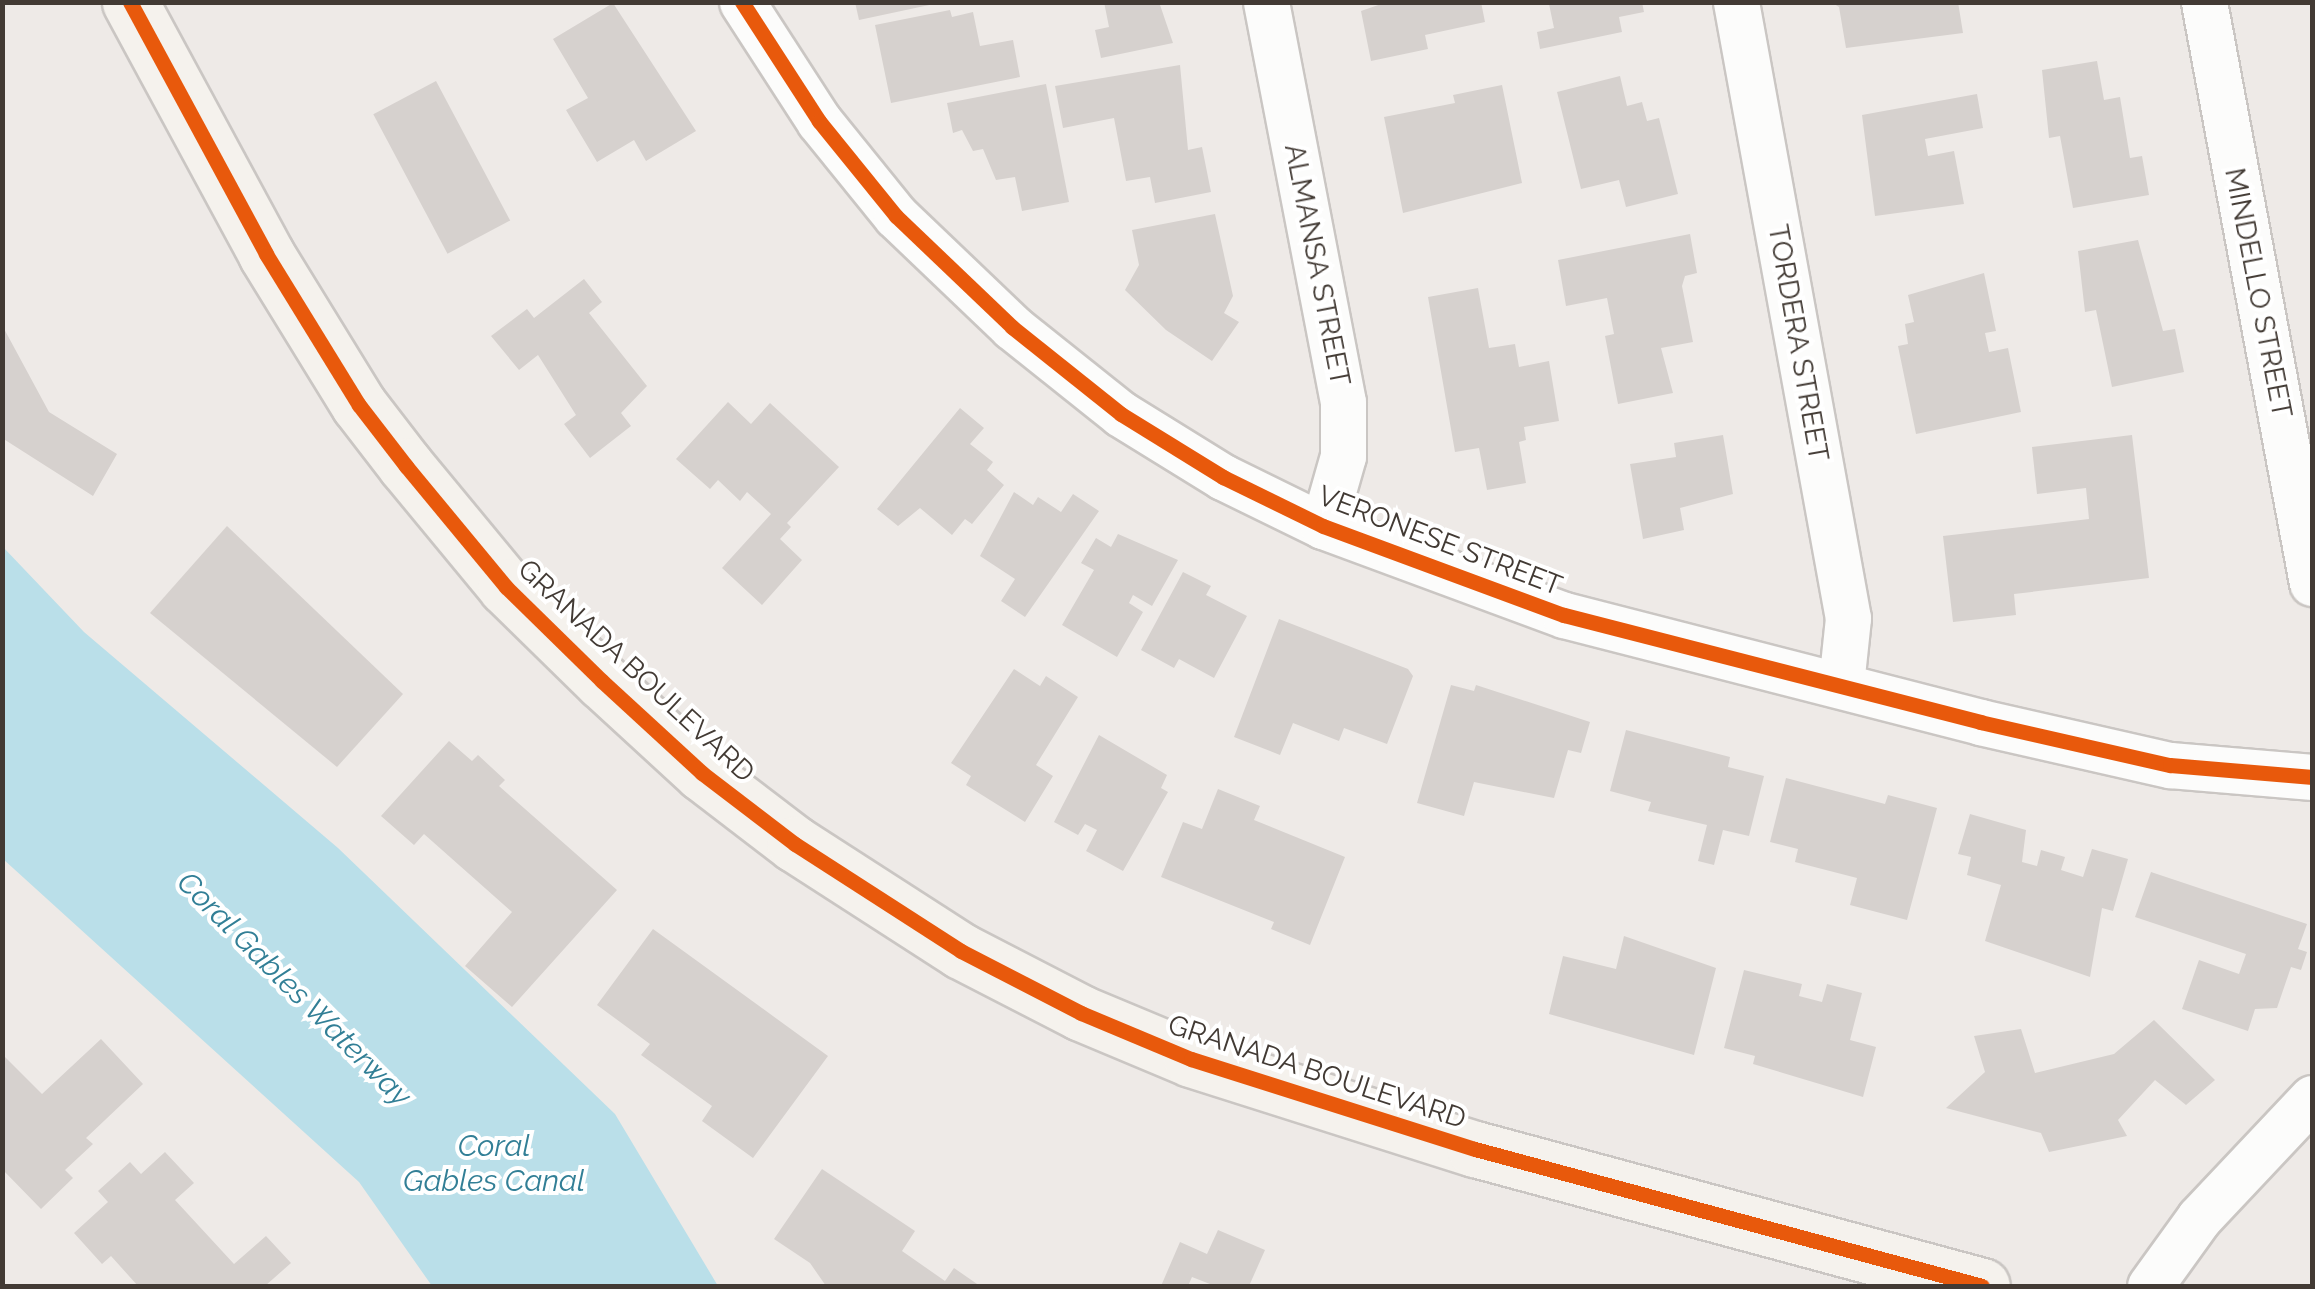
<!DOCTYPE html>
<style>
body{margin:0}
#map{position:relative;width:2315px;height:1289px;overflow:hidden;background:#eeeae7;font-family:Raleway,sans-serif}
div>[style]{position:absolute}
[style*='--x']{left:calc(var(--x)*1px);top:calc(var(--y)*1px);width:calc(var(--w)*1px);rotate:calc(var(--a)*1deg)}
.water>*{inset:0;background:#badfe9}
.building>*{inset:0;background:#d6d1ce;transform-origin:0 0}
.roads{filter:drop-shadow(2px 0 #cac6c3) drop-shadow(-2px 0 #cac6c3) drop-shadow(0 2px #cac6c3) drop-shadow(0 -2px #cac6c3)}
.street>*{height:45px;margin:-22.5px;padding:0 22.5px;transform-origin:22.5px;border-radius:22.5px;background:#fcfcfb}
.secondary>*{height:55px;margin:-27.5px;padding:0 27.5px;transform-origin:27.5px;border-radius:27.5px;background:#f5f2ed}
.cycleway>*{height:15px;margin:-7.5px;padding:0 7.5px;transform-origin:7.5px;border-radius:7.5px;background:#e8590c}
span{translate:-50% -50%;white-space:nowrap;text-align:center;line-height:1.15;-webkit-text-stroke:8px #fff;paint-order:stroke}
.street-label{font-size:28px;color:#423a34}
.water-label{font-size:30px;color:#327f96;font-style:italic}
.frame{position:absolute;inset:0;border:5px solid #423a34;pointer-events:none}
</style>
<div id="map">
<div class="water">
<div style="clip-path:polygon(3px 547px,84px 632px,338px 848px,615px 1114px,718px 1286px,432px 1286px,359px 1182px,3px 859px)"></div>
</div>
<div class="building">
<div style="clip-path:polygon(855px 2px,934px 2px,934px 4px,859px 20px)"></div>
<div style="clip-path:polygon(1104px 2px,1159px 2px,1173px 43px,1101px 58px,1095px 30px,1109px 27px)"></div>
<div style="clip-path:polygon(1387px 2px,1481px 2px,1485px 22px,1425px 35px,1428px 49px,1371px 61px,1361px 11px)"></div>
<div style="clip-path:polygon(1642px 2px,1644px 12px,1619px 17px,1622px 32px,1540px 49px,1537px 32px,1554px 28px,1549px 4px)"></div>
<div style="clip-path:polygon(1831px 2px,1958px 2px,1963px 33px,1846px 48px,1839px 7px)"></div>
<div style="clip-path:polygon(613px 3px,696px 131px,646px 161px,634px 140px,597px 162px,566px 110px,588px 98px,553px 39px)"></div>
<div style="clip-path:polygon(950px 10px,952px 17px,973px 12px,980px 46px,1013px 40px,1020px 77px,891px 103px,875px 25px)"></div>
<div style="clip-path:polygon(2097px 61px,2104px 100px,2120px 97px,2130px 158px,2142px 156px,2149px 195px,2073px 208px,2060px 136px,2049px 138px,2042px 70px)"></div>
<div style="clip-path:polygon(1180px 65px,1188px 150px,1202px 147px,1211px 192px,1155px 203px,1150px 177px,1126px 181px,1114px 118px,1063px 128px,1055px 86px)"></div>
<div style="clip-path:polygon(1620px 76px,1627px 106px,1642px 102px,1647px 121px,1659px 118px,1678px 194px,1626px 207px,1619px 180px,1581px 189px,1557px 92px)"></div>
<div style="left:436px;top:81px;width:158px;height:71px;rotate:62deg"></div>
<div style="clip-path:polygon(1046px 84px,1069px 202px,1022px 211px,1015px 177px,996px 180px,983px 149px,973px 151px,962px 130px,953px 133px,947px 103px)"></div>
<div style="clip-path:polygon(1502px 85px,1522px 183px,1403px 213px,1384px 117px,1455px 103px,1453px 95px)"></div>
<div style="clip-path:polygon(1977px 94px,1983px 128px,1925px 139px,1928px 156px,1954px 151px,1964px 204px,1875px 216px,1862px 115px)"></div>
<div style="clip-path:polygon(1215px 214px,1233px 296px,1224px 313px,1239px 322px,1212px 361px,1166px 330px,1125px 290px,1139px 265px,1132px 230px)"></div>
<div style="clip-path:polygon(1690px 234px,1697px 273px,1685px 276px,1682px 286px,1693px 342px,1661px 348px,1673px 393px,1618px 404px,1605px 336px,1614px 334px,1607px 298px,1566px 306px,1558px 260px)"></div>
<div style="clip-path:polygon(2138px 240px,2163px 331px,2175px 329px,2184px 372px,2112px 387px,2096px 310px,2085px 312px,2078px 251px)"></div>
<div style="clip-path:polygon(1984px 273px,1996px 331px,1985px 333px,1989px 352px,2008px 348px,2021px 412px,1916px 434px,1898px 346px,1908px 344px,1905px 324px,1914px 322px,1908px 295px)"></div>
<div style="clip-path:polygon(584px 279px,602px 302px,589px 313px,647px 386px,621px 413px,631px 426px,590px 458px,564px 424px,576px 415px,538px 355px,519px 370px,491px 336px,527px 309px,534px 318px)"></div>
<div style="clip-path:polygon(1478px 288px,1489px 348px,1515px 344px,1519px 367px,1549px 361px,1559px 421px,1524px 427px,1526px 440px,1519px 442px,1526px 483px,1487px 490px,1479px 448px,1455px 452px,1428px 297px)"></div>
<div style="clip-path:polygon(2px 325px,49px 412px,117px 454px,93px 496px,2px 438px)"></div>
<div style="clip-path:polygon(728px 402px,751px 424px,770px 403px,839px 467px,787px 523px,791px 527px,780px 539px,802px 560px,762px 605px,722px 568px,771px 514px,747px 492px,740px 501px,718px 480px,710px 489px,676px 459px)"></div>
<div style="clip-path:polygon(960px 408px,984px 428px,970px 444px,993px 462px,987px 470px,1004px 485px,972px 524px,965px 519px,952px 535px,920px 508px,898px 526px,877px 509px)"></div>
<div style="clip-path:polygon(1723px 435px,1733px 494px,1680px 508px,1684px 530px,1643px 539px,1630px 464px,1676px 457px,1674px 443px)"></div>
<div style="clip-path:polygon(2132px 435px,2149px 578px,2014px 594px,2016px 615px,1953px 622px,1943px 536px,2089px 519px,2086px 488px,2037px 494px,2032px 447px)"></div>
<div style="clip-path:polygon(1014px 492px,1033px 505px,1038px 497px,1061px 512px,1073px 494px,1099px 511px,1025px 617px,1001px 601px,1015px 579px,980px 556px)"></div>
<div style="clip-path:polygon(227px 526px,403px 694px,337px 767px,150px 613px)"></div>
<div style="clip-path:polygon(1118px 534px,1178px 560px,1152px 606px,1133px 595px,1129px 603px,1143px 612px,1117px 657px,1062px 625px,1094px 570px,1081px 563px,1096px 538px,1111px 547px)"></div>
<div style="clip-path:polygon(1183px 572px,1211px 586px,1206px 595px,1247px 616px,1214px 678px,1179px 659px,1174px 668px,1141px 650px)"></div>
<div style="clip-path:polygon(1279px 619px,1408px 669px,1413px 676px,1387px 744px,1344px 728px,1339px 741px,1293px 723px,1280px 755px,1234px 737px)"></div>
<div style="clip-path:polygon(1014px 669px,1040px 686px,1046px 676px,1078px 697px,1036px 765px,1053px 776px,1025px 822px,966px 785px,971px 776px,951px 763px)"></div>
<div style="clip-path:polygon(1451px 685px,1474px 691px,1476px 685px,1590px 722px,1581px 753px,1568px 750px,1554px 798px,1474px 782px,1464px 816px,1417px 803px)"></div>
<div style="clip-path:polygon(1626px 730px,1730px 757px,1728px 767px,1764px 776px,1749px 836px,1723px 830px,1714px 865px,1698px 861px,1707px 825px,1648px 811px,1651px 802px,1610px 791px)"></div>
<div style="clip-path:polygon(1099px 735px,1167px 775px,1161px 788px,1168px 792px,1123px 871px,1086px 851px,1097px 830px,1085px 824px,1078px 835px,1054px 822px)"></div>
<div style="clip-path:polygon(449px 741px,472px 761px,478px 755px,505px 780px,499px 786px,617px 890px,512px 1007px,465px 966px,512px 912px,424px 834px,414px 845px,381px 816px)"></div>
<div style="clip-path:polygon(1786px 778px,1885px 804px,1888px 795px,1937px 808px,1907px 920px,1850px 905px,1857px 878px,1795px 862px,1798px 849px,1770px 842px)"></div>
<div style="clip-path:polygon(1218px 789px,1260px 806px,1254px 820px,1345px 857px,1310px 945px,1271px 929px,1274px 922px,1161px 877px,1183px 822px,1202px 829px)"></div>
<div style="clip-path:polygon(1970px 814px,2026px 830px,2022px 862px,2037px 866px,2041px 850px,2065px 857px,2061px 870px,2083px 877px,2092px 849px,2128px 859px,2113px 911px,2102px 908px,2090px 977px,1985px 941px,2001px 885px,1967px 875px,1971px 857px,1958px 854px)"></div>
<div style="clip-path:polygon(2151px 872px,2307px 924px,2298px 949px,2307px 952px,2301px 970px,2291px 967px,2277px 1008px,2255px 1009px,2248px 1031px,2182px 1009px,2199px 960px,2239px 974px,2246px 954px,2135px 917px)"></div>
<div style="clip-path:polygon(653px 929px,828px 1056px,753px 1158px,702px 1121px,712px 1106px,641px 1055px,650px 1044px,597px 1005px)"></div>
<div style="clip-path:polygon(1624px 936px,1716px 968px,1694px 1055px,1549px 1014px,1563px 956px,1616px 969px)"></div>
<div style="clip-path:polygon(1744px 970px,1802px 984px,1799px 996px,1822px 1002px,1827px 984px,1862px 993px,1850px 1040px,1876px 1047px,1863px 1097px,1753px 1064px,1755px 1056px,1724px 1048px)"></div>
<div style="clip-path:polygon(2154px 1020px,2215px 1080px,2186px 1105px,2155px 1080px,2118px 1120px,2127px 1136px,2049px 1152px,2041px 1133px,1946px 1108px,1985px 1072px,1974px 1036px,2021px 1029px,2035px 1073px,2114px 1054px)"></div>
<div style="clip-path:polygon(101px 1039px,143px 1084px,86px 1138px,93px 1144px,65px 1170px,73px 1178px,41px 1209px,2px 1169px,2px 1054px,42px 1094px)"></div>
<div style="clip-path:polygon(165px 1152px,194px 1183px,175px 1200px,234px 1264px,266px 1236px,291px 1263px,265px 1286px,138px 1286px,111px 1256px,102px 1264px,74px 1233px,108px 1202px,98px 1191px,130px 1162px,141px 1174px)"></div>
<div style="clip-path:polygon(822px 1169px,915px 1231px,902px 1251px,945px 1281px,954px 1268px,980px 1286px,826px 1286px,810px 1263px,774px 1239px)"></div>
<div style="clip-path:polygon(1218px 1230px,1265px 1250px,1249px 1286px,1215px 1286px,1192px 1277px,1188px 1286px,1161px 1286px,1180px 1242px,1207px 1254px)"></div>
</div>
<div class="roads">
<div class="street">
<div style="--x:742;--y:2;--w:142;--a:57.1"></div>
<div style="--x:819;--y:121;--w:122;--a:51"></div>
<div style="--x:896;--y:216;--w:161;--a:43.7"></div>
<div style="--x:1012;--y:327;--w:139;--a:38.6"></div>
<div style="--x:1121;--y:414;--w:120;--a:31.7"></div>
<div style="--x:1223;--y:477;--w:111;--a:26.1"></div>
<div style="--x:1323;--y:526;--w:257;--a:20.3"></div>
<div style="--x:1564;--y:615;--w:430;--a:14.4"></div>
<div style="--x:1980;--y:722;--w:195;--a:12.8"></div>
<div style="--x:2170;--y:765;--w:143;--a:4.8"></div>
<div style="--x:1266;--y:2;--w:407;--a:79.1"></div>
<div style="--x:1343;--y:402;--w:54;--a:90"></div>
<div style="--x:1343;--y:456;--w:73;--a:105.9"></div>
<div style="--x:1736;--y:2;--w:626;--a:79.7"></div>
<div style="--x:1848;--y:618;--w:67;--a:96"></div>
<div style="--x:2204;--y:2;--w:591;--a:79.47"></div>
<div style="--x:2150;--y:1286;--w:84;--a:-54.2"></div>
<div style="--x:2199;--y:1218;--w:165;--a:-46.7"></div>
</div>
<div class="secondary">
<div style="--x:130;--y:2;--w:286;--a:61.6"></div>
<div style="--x:266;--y:254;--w:177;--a:58.4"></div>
<div style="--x:359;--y:405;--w:77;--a:52.4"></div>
<div style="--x:406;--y:466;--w:157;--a:50.4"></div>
<div style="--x:506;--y:587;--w:134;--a:44.4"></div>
<div style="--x:602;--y:681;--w:136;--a:42.6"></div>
<div style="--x:702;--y:773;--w:117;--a:37.4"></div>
<div style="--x:795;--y:844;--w:197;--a:32.8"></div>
<div style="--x:961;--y:951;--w:135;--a:27.3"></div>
<div style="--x:1081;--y:1013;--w:119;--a:22.7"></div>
<div style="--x:1191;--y:1059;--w:298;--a:17.6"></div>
<div style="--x:1475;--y:1149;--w:525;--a:15.12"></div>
</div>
</div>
<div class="cycleway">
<div style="--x:130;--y:2;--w:286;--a:61.6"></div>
<div style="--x:266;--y:254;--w:177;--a:58.4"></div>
<div style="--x:359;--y:405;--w:77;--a:52.4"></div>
<div style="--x:406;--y:466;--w:157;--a:50.4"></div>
<div style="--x:506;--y:587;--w:134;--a:44.4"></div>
<div style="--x:602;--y:681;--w:136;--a:42.6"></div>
<div style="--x:702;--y:773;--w:117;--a:37.4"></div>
<div style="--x:795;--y:844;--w:197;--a:32.8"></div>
<div style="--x:961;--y:951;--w:135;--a:27.3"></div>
<div style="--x:1081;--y:1013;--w:119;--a:22.7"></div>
<div style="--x:1191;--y:1059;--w:298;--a:17.6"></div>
<div style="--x:1475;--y:1149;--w:525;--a:15.12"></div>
<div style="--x:742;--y:2;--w:142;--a:57.1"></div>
<div style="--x:819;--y:121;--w:122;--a:51"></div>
<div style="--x:896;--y:216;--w:161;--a:43.7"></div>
<div style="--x:1012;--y:327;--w:139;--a:38.6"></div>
<div style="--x:1121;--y:414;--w:120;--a:31.7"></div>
<div style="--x:1223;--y:477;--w:111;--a:26.1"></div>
<div style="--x:1323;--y:526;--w:257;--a:20.3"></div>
<div style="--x:1564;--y:615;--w:430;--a:14.4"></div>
<div style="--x:1980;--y:722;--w:195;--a:12.8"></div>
<div style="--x:2170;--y:765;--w:143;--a:4.8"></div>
</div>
<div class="street-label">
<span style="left:1317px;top:265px;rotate:79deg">ALMANSA STREET</span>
<span style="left:2258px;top:293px;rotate:79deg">MINDELLO STREET</span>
<span style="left:1798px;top:343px;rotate:80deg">TORDERA STREET</span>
<span style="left:1440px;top:541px;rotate:21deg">VERONESE STREET</span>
<span style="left:636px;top:671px;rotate:43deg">GRANADA BOULEVARD</span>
<span style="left:1317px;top:1072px;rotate:18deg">GRANADA BOULEVARD</span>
</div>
<div class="water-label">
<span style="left:294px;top:989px;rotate:45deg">Coral Gables Waterway</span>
<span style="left:494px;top:1163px">Coral<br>Gables Canal</span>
</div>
<div class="frame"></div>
</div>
